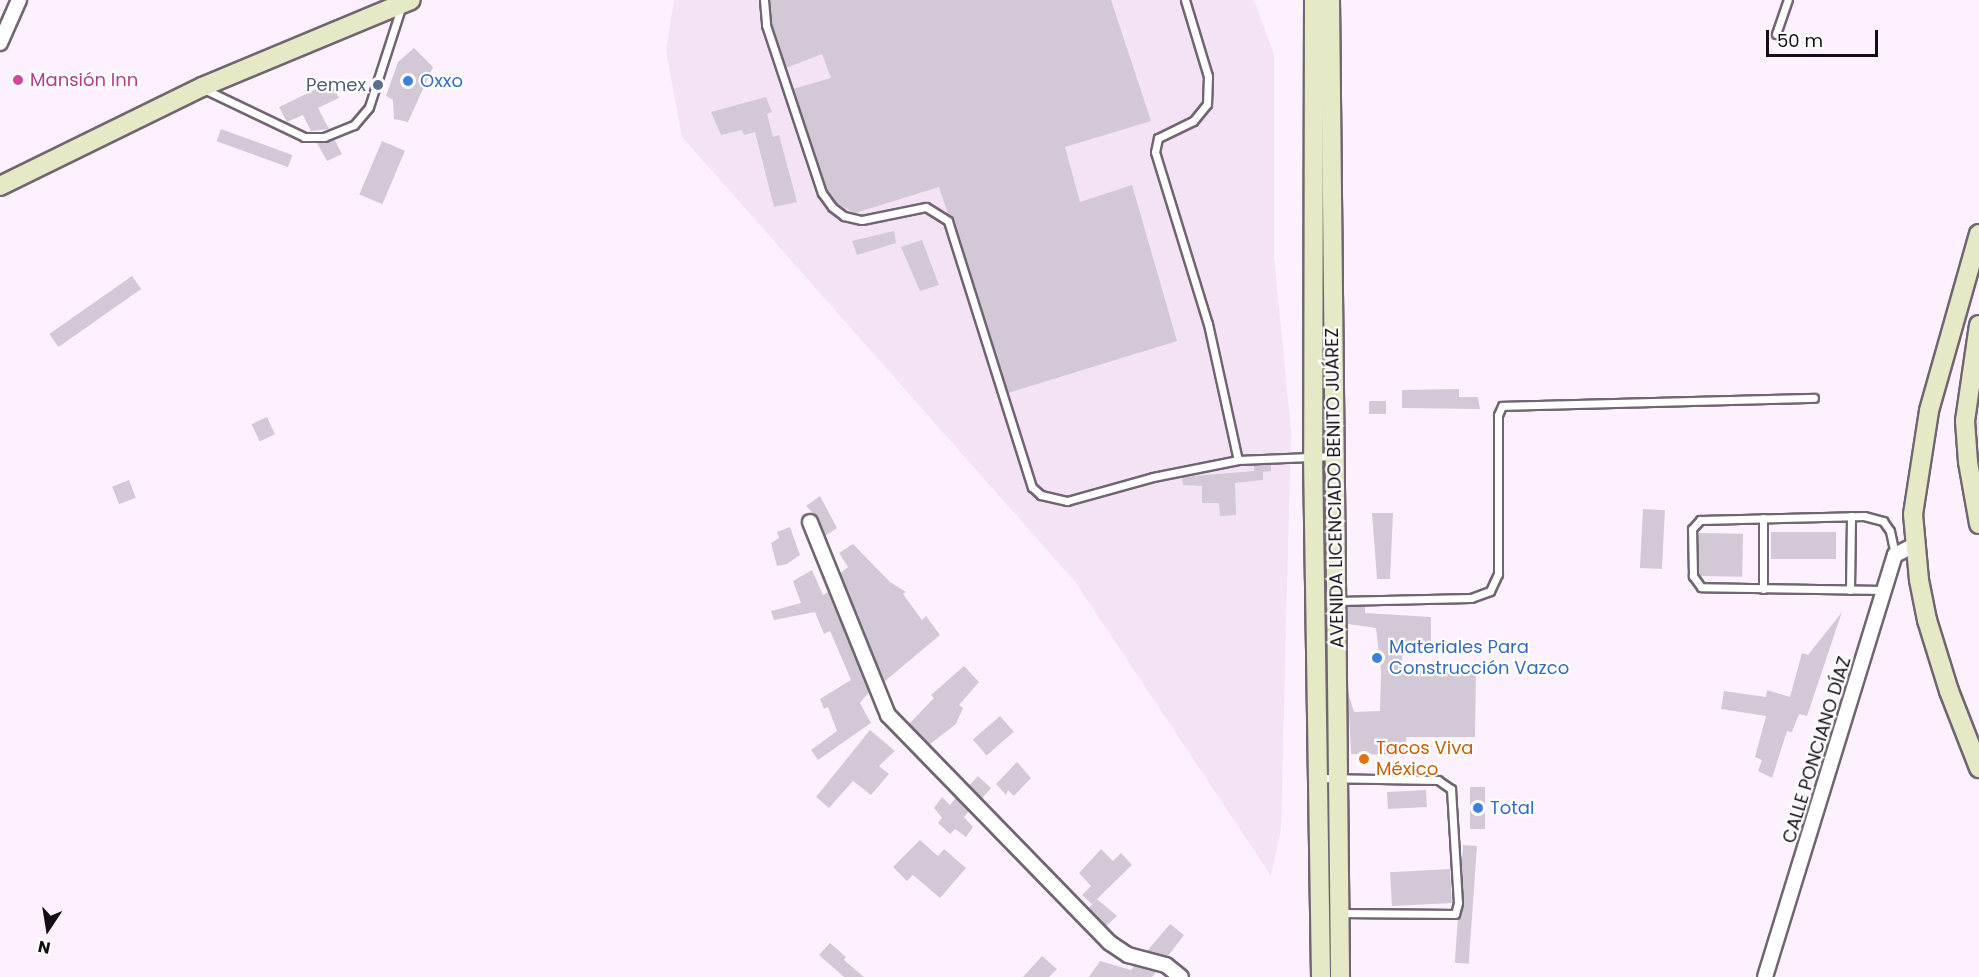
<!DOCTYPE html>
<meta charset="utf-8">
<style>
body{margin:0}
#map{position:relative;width:1979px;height:977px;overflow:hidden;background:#fef1ff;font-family:Poppins,sans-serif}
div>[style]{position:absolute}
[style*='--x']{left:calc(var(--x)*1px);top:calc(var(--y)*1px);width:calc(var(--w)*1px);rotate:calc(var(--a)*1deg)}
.built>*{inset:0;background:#f4e2f5}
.building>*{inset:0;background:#d3c9d6;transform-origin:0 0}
.roads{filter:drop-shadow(2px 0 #706571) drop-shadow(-2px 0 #706571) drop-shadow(0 2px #706571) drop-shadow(0 -2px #706571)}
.service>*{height:7px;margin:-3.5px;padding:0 3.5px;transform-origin:3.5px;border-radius:3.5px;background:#fff}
.minor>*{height:14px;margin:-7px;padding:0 7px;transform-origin:7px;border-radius:7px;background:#fff}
.secondary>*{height:18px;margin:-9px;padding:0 9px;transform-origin:9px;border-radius:9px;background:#e6e9c5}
.dots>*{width:16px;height:16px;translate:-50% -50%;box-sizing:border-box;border:3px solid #fff;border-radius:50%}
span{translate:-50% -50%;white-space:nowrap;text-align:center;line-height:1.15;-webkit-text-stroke:4.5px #fff;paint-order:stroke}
.hotel-label{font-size:18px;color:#b23c85}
.left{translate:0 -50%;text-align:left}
.shop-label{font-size:18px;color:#366cbe}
.service-label{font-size:18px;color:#4e5e75}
.right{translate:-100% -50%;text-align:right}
.street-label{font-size:18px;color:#120e13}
.food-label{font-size:18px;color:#c56008}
.north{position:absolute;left:18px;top:899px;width:60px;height:60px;-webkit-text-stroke:4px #fff;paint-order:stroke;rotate:192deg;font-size:16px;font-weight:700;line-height:24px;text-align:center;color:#120e13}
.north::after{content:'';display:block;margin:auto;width:21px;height:27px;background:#120e13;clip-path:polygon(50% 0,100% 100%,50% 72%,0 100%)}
.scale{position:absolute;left:1766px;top:30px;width:112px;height:27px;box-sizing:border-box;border:3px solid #120e13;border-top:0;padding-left:8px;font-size:18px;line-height:21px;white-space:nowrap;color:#120e13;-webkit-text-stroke:4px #fff;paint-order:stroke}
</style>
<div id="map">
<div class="built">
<div style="clip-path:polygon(674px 0,1254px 0,1274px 54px,1274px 256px,1291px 431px,1281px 829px,1271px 876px,1076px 583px,682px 137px,666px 51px)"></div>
<div style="clip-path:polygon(1979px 346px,1979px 500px,1973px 410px)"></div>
</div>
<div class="building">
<div style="clip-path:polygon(770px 0,1111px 0,1151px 121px,1065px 147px,1080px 202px,1132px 185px,1177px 341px,1008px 393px,939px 187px,855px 213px,836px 203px,827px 190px,793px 89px,831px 78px,822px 54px,786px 68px,772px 24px)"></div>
<div style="clip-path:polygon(414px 48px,433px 67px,408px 122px,394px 119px,393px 100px,386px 96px,398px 62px)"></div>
<div style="clip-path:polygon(331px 82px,339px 98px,318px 108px,329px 129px,311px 131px,303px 115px,287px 122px,279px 107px)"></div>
<div style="clip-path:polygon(766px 97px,772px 112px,767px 114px,773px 137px,779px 135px,797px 202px,774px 207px,755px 132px,744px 135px,742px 130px,721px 135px,711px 112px)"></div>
<div style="left:221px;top:129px;width:76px;height:13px;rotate:20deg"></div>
<div style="clip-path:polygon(334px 139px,342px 154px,327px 161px,317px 143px)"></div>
<div style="left:382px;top:141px;width:25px;height:58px;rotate:23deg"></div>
<div style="clip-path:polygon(894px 231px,896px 243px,857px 255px,852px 241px)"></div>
<div style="clip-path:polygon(922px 240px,939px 285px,920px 291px,901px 247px)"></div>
<div style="left:132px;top:276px;width:16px;height:101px;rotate:55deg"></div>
<div style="clip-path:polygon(1459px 389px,1459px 397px,1478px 397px,1480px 409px,1402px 408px,1402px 390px)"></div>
<div style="left:1369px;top:401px;width:17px;height:13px"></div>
<div style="left:267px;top:417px;width:19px;height:17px;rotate:65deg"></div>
<div style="clip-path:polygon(1271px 464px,1271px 471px,1263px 472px,1263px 480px,1235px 483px,1236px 515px,1220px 516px,1219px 503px,1202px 503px,1202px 486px,1183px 485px,1182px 477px,1254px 471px,1254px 465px)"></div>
<div style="left:129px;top:480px;width:19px;height:18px;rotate:69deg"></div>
<div style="clip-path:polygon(820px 496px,837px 528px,825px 536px,818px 518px,806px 506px)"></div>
<div style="left:1643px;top:509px;width:22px;height:59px;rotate:3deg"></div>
<div style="clip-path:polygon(1372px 513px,1393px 513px,1390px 579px,1377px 579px)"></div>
<div style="clip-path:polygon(790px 527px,800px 555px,787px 564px,777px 566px,771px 543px,779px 538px,777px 532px)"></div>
<div style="left:1771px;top:532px;width:65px;height:27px"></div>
<div style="left:1698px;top:533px;width:45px;height:43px;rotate:1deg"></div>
<div style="clip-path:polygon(853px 544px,890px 582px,906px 592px,903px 594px,922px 620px,926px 616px,940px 635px,884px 682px,840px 573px,848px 567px,839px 553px)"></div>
<div style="clip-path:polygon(812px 570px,823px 595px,828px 592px,869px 692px,860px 703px,871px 723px,818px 760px,811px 750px,837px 731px,828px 707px,824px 709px,820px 699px,851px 680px,830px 631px,824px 634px,815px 612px,774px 620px,771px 611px,801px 603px,793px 581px)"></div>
<div style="clip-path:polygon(1347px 606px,1365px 606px,1365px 613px,1431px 617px,1431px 647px,1403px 648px,1401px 671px,1476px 671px,1475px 737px,1406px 737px,1407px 755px,1351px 754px,1348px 693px,1354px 712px,1380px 711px,1381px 672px,1376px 628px,1348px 624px)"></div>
<div style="clip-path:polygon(1842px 612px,1807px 716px,1799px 714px,1792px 732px,1787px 731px,1772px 778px,1758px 771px,1762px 760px,1755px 757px,1766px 716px,1721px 709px,1724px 691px,1766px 697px,1767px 690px,1790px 697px,1802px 653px,1808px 655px)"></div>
<div style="clip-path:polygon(964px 666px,979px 682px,959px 705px,963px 708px,956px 724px,929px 745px,909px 724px,934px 698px,931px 695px)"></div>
<div style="left:1000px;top:716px;width:21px;height:36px;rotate:49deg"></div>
<div style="clip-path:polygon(870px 730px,895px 751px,879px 766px,889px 774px,871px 795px,853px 781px,829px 808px,816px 797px)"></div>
<div style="clip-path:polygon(1017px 762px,1031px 778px,1014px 796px,1008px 790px,1006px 795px,996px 784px)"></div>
<div style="left:978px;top:776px;width:18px;height:13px;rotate:43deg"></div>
<div style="left:1470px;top:787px;width:15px;height:42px"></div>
<div style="left:1426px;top:790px;width:17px;height:39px;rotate:87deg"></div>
<div style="clip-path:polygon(942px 797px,950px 805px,956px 798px,969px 811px,964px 817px,973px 827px,966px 837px,955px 829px,950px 834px,938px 823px,942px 818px,934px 808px)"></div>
<div style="clip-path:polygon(920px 840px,938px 856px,944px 849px,966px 868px,940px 898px,913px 875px,907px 881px,893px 867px)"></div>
<div style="left:1463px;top:845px;width:14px;height:118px;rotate:4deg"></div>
<div style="clip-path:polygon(1101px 849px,1113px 861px,1121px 853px,1132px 865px,1092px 904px,1082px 895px,1091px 886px,1079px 873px)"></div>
<div style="left:1450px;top:869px;width:34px;height:60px;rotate:87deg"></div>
<div style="clip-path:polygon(1097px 899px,1117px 916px,1106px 926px,1089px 908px)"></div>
<div style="clip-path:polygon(1170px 924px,1184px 935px,1168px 956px,1147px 951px)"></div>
<div style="clip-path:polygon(830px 943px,846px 957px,844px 960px,864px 977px,844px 977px,819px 955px)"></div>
<div style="clip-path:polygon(1042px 956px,1057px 969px,1049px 977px,1023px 977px)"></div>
<div style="clip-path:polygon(1100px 961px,1131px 970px,1134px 966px,1156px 972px,1152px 977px,1089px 977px)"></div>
</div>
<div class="roads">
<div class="service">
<div style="--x:764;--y:0;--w:25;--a:85"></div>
<div style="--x:766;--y:25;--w:177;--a:71.6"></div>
<div style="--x:822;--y:193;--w:17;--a:54"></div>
<div style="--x:832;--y:207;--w:15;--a:37"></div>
<div style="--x:844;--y:216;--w:18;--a:13"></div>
<div style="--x:862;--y:220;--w:65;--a:-11.5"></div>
<div style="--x:926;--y:207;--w:26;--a:32"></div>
<div style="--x:948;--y:221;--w:279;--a:72.5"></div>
<div style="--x:1032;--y:487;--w:12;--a:42"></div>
<div style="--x:1041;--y:495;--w:27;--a:13"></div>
<div style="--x:1067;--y:501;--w:89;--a:-15.6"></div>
<div style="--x:1153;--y:477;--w:87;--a:-11.3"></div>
<div style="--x:1238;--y:460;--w:96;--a:-2.4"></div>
<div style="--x:1185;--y:0;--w:79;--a:73.2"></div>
<div style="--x:1208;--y:76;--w:28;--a:92"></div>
<div style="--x:1207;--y:104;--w:22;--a:129"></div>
<div style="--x:1193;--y:121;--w:39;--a:154"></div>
<div style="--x:1158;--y:138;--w:14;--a:102"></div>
<div style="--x:1155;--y:152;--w:180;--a:72.9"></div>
<div style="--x:1208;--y:324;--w:139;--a:77.6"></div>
<div style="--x:1776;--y:34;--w:36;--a:-71"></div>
<div style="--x:204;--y:89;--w:111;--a:25.6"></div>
<div style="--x:304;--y:137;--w:20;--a:0"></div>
<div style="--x:324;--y:137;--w:32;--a:-22"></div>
<div style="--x:354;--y:125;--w:23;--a:-50"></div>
<div style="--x:369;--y:107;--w:104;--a:-72.1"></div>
<div style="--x:1763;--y:518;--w:71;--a:90"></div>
<div style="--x:1850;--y:590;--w:74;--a:-89.2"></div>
<div style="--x:1884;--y:590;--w:183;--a:-179.1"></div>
<div style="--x:1701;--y:587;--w:14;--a:-126"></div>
<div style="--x:1693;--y:576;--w:47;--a:-91.2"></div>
<div style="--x:1692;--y:529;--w:12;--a:-48"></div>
<div style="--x:1700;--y:520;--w:164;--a:-1.4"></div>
<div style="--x:1864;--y:516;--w:20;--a:15"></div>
<div style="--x:1883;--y:521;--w:12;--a:55"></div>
<div style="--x:1890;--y:531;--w:25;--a:78"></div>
<div style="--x:1338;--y:601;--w:133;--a:-1.3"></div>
<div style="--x:1471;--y:598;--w:20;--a:-20"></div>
<div style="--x:1490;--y:591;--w:19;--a:-65"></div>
<div style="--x:1498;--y:574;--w:159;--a:-90"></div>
<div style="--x:1498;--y:415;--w:10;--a:-66"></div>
<div style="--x:1502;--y:406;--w:312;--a:-1.5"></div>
<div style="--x:1318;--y:778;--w:120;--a:1"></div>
<div style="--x:1438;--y:780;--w:16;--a:35"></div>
<div style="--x:1451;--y:789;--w:114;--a:86.5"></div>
<div style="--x:1458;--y:903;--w:11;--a:105"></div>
<div style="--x:1455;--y:914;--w:115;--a:-179.5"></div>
</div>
<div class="minor">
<div style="--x:0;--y:43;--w:47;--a:-66.2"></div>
<div style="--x:810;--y:522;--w:208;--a:68"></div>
<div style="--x:888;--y:715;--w:318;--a:45.8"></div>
<div style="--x:1110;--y:943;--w:22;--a:34"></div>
<div style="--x:1128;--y:955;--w:39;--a:15"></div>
<div style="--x:1166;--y:965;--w:19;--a:39"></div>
<div style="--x:1765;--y:977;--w:442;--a:-72.9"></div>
<div style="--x:1895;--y:555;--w:22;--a:-27"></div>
</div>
<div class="secondary">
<div style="--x:1314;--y:0;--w:456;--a:90.1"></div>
<div style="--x:1313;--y:456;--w:521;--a:89.12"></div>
<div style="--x:1330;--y:0;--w:977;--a:89.41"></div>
<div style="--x:0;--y:186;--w:225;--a:-26.1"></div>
<div style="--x:202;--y:87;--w:226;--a:-22.6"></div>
<div style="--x:1979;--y:234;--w:184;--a:105.8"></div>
<div style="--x:1929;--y:411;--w:104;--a:98.8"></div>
<div style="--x:1913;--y:514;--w:66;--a:84.8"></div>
<div style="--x:1919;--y:580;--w:41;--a:78.7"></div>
<div style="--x:1927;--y:620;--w:74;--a:72.8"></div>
<div style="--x:1949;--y:691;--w:83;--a:68.7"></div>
<div style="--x:1979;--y:325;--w:97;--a:98.3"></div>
<div style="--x:1965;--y:421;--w:41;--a:85.8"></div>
<div style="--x:1968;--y:462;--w:63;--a:79.9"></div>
</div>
</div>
<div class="dots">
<div style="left:18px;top:80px;background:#d1479c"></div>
<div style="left:408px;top:81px;background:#3f7fe0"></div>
<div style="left:378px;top:85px;background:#5c6f8a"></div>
<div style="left:1377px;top:658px;background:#3f7fe0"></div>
<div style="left:1364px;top:759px;background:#e8710a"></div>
<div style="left:1478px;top:808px;background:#3f7fe0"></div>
</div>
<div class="hotel-label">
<span class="left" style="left:30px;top:80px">Mansión Inn</span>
</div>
<div class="shop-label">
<span class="left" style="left:420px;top:81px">Oxxo</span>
<span class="left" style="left:1389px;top:658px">Materiales Para<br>Construcción Vazco</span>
<span class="left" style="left:1490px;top:808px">Total</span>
</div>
<div class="service-label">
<span class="right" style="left:366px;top:85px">Pemex</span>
</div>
<div class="street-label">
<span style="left:1335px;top:488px;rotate:-91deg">AVENIDA LICENCIADO BENITO JUÁREZ</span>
<span style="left:1817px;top:750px;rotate:-73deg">CALLE PONCIANO DÍAZ</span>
</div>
<div class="food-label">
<span class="left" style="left:1376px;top:759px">Tacos Viva<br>México</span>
</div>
<div class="north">N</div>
<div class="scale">50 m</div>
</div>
